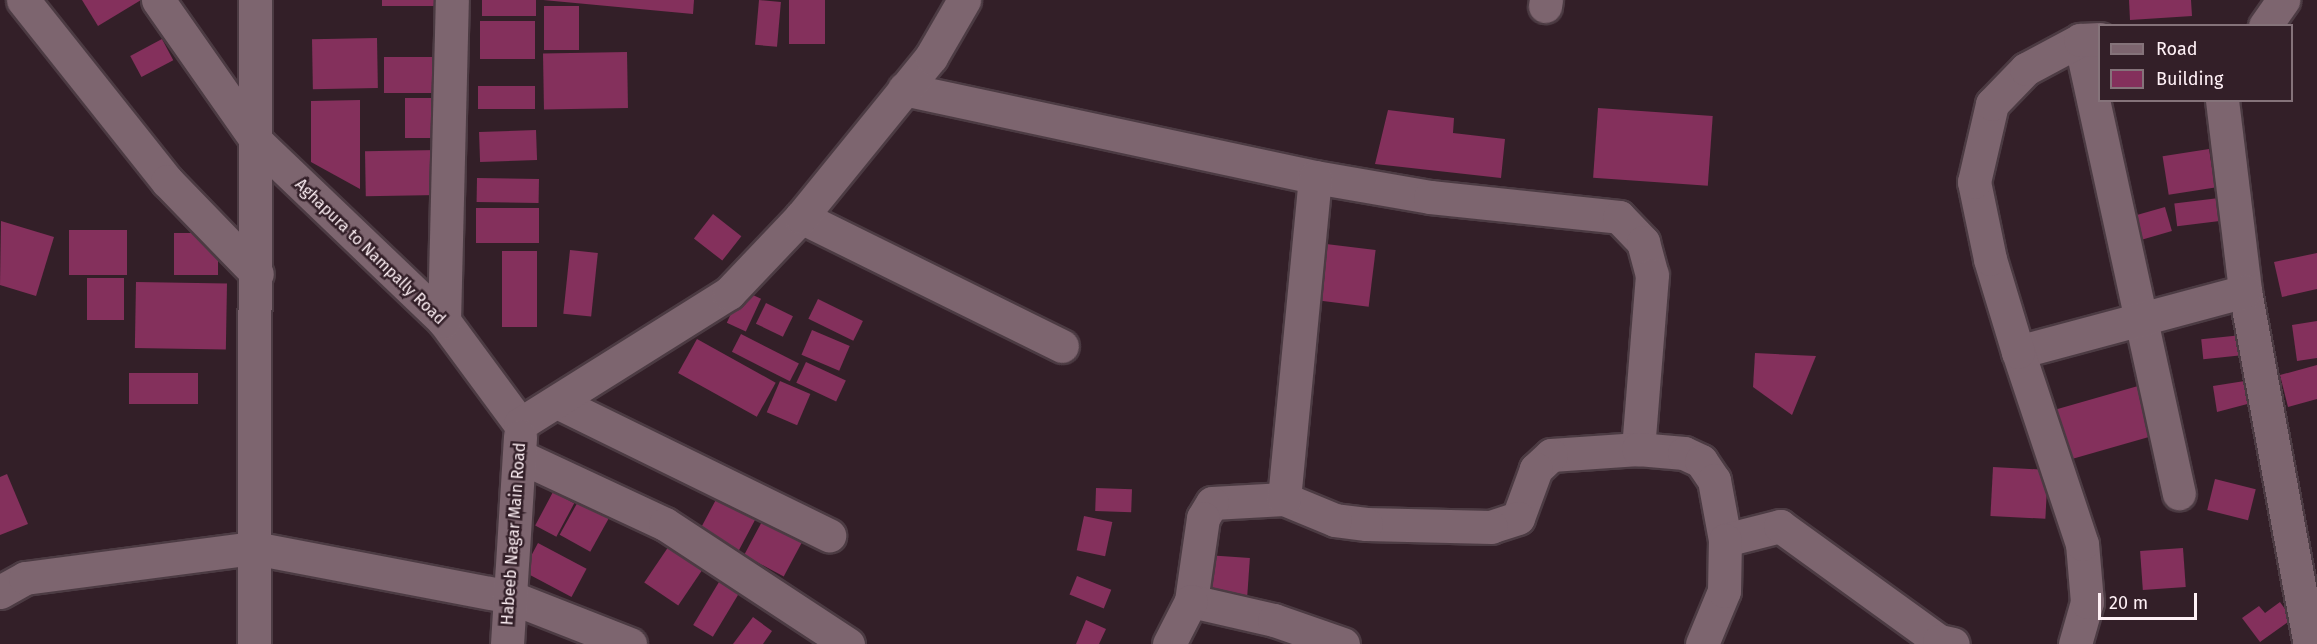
<!DOCTYPE html>
<style>
body{margin:0}
#map{position:relative;width:2317px;height:644px;overflow:hidden;background:#331f28;font-family:"Fira Sans",sans-serif}
div>[style]{position:absolute}
[style*='--x']{left:calc(var(--x)*1px);top:calc(var(--y)*1px);width:calc(var(--w)*1px);rotate:calc(var(--a)*1deg)}
.building>*{inset:0;background:#84305c;transform-origin:0 0}
.roads{filter:drop-shadow(2px 0 #4c3b43) drop-shadow(-2px 0 #4c3b43) drop-shadow(0 2px #4c3b43) drop-shadow(0 -2px #4c3b43)}
.minor>*{height:33px;margin:-16.5px;padding:0 16.5px;transform-origin:16.5px;border-radius:16.5px;background:#7d656f}
span{translate:-50% -50%;white-space:nowrap;text-align:center;line-height:1.15;-webkit-text-stroke:5px #331f28;paint-order:stroke}
.street-label{font-size:16px;color:#fff1f6}
.legend{position:absolute;left:2098px;top:24px;width:195px;height:78px;box-sizing:border-box;background:#331f28;border:2px solid #85737a;margin:0;padding:8px 10px;list-style:none;font-size:18px;color:#fff1f6}
.legend li{display:flex;align-items:center;gap:12px;height:30px}
.legend b{width:30px;border:2px solid #85737a}
.scale{position:absolute;left:2098px;top:593px;width:99px;height:27px;box-sizing:border-box;border:3px solid #fff1f6;border-top:0;padding-left:8px;font-size:18px;line-height:21px;white-space:nowrap;color:#fff1f6;-webkit-text-stroke:4px #331f28;paint-order:stroke}
</style>
<div id="map">
<div class="building">
<div style="clip-path:polygon(82px 0,141px 0,98px 26px)"></div>
<div style="left:382px;top:0;width:60px;height:6px"></div>
<div style="left:482px;top:0;width:54px;height:16px"></div>
<div style="clip-path:polygon(543px 0,694px 0,693px 14px)"></div>
<div style="left:759px;top:0;width:22px;height:45px;rotate:5deg"></div>
<div style="left:789px;top:0;width:36px;height:44px"></div>
<div style="clip-path:polygon(2129px 0,2191px 0,2192px 16px,2130px 20px)"></div>
<div style="left:579px;top:6px;width:44px;height:35px;rotate:90deg"></div>
<div style="left:480px;top:21px;width:55px;height:38px"></div>
<div style="left:377px;top:38px;width:50px;height:65px;rotate:89deg"></div>
<div style="left:162px;top:39px;width:24px;height:36px;rotate:62deg"></div>
<div style="left:627px;top:52px;width:56px;height:84px;rotate:89deg"></div>
<div style="left:437px;top:57px;width:36px;height:53px;rotate:90deg"></div>
<div style="left:478px;top:86px;width:57px;height:23px"></div>
<div style="left:405px;top:98px;width:35px;height:40px"></div>
<div style="clip-path:polygon(360px 100px,360px 189px,311px 162px,311px 101px)"></div>
<div style="left:1598px;top:108px;width:115px;height:70px;rotate:4deg"></div>
<div style="clip-path:polygon(1388px 110px,1454px 118px,1453px 133px,1505px 139px,1501px 178px,1375px 164px)"></div>
<div style="left:536px;top:130px;width:30px;height:57px;rotate:88deg"></div>
<div style="left:2209px;top:149px;width:39px;height:47px;rotate:81deg"></div>
<div style="left:438px;top:150px;width:45px;height:73px;rotate:89deg"></div>
<div style="left:477px;top:178px;width:62px;height:24px;rotate:1deg"></div>
<div style="left:2219px;top:198px;width:23px;height:45px;rotate:83deg"></div>
<div style="left:2165px;top:207px;width:25px;height:43px;rotate:74deg"></div>
<div style="left:476px;top:208px;width:63px;height:35px"></div>
<div style="left:713px;top:214px;width:36px;height:31px;rotate:38deg"></div>
<div style="clip-path:polygon(1px 221px,54px 237px,36px 296px,0 285px)"></div>
<div style="left:69px;top:230px;width:58px;height:45px"></div>
<div style="left:174px;top:233px;width:44px;height:42px"></div>
<div style="left:1326px;top:244px;width:50px;height:57px;rotate:7deg"></div>
<div style="left:570px;top:250px;width:28px;height:64px;rotate:6deg"></div>
<div style="left:537px;top:251px;width:76px;height:35px;rotate:90deg"></div>
<div style="clip-path:polygon(2317px 253px,2317px 289px,2282px 297px,2274px 262px)"></div>
<div style="left:124px;top:278px;width:42px;height:37px;rotate:90deg"></div>
<div style="left:136px;top:282px;width:91px;height:66px;rotate:1deg"></div>
<div style="left:742px;top:290px;width:21px;height:36px;rotate:25deg"></div>
<div style="left:818px;top:299px;width:50px;height:22px;rotate:26deg"></div>
<div style="left:766px;top:303px;width:30px;height:23px;rotate:26deg"></div>
<div style="clip-path:polygon(2317px 321px,2317px 358px,2297px 361px,2292px 325px)"></div>
<div style="left:812px;top:330px;width:41px;height:27px;rotate:23deg"></div>
<div style="left:741px;top:334px;width:65px;height:20px;rotate:27deg"></div>
<div style="left:2242px;top:335px;width:20px;height:41px;rotate:84deg"></div>
<div style="left:697px;top:339px;width:90px;height:39px;rotate:29deg"></div>
<div style="clip-path:polygon(1755px 353px,1816px 356px,1792px 415px,1753px 387px)"></div>
<div style="left:806px;top:362px;width:44px;height:23px;rotate:25deg"></div>
<div style="clip-path:polygon(2317px 365px,2317px 399px,2288px 407px,2280px 375px)"></div>
<div style="left:198px;top:373px;width:31px;height:69px;rotate:90deg"></div>
<div style="clip-path:polygon(2251px 380px,2255px 402px,2217px 412px,2213px 386px)"></div>
<div style="left:780px;top:381px;width:33px;height:34px;rotate:23deg"></div>
<div style="left:2145px;top:384px;width:52px;height:100px;rotate:74deg"></div>
<div style="left:1993px;top:467px;width:55px;height:49px;rotate:3deg"></div>
<div style="clip-path:polygon(7px 474px,28px 524px,0 535px,0 477px)"></div>
<div style="left:2215px;top:479px;width:42px;height:32px;rotate:14deg"></div>
<div style="left:1096px;top:488px;width:36px;height:23px;rotate:2deg"></div>
<div style="left:553px;top:492px;width:24px;height:38px;rotate:28deg"></div>
<div style="left:720px;top:492px;width:44px;height:51px;rotate:28deg"></div>
<div style="left:580px;top:498px;width:35px;height:42px;rotate:29deg"></div>
<div style="left:767px;top:512px;width:45px;height:49px;rotate:28deg"></div>
<div style="left:1084px;top:516px;width:29px;height:35px;rotate:12deg"></div>
<div style="left:675px;top:537px;width:41px;height:55px;rotate:34deg"></div>
<div style="left:538px;top:543px;width:55px;height:32px;rotate:28deg"></div>
<div style="left:2183px;top:548px;width:39px;height:43px;rotate:86deg"></div>
<div style="left:1206px;top:555px;width:44px;height:44px;rotate:4deg"></div>
<div style="left:1077px;top:576px;width:37px;height:20px;rotate:22deg"></div>
<div style="left:722px;top:577px;width:23px;height:56px;rotate:31deg"></div>
<div style="clip-path:polygon(2280px 602px,2292px 619px,2260px 642px,2242px 618px,2259px 606px,2265px 613px)"></div>
<div style="clip-path:polygon(753px 617px,772px 631px,763px 644px,733px 644px)"></div>
<div style="clip-path:polygon(1086px 620px,1106px 629px,1099px 644px,1076px 644px)"></div>
</div>
<div class="roads">
<div class="minor">
<div style="--x:23;--y:0;--w:231;--a:51.5"></div>
<div style="--x:167;--y:181;--w:129;--a:45.9"></div>
<div style="--x:158;--y:0;--w:174;--a:55"></div>
<div style="--x:258;--y:143;--w:257;--a:43.7"></div>
<div style="--x:444;--y:321;--w:128;--a:53.6"></div>
<div style="--x:1545;--y:6;--w:6;--a:-81"></div>
<div style="--x:2265;--y:26;--w:32;--a:-55"></div>
<div style="--x:2080;--y:40;--w:464;--a:77.7"></div>
<div style="--x:904;--y:89;--w:420;--a:12.1"></div>
<div style="--x:1315;--y:177;--w:117;--a:9.9"></div>
<div style="--x:1430;--y:197;--w:190;--a:6"></div>
<div style="--x:1619;--y:217;--w:35;--a:46"></div>
<div style="--x:1643;--y:242;--w:34;--a:75"></div>
<div style="--x:1652;--y:275;--w:175;--a:94.6"></div>
<div style="--x:1638;--y:449;--w:87;--a:176.1"></div>
<div style="--x:1551;--y:455;--w:21;--a:137"></div>
<div style="--x:1536;--y:469;--w:52;--a:110.2"></div>
<div style="--x:1518;--y:518;--w:28;--a:162"></div>
<div style="--x:1491;--y:527;--w:125;--a:-178.6"></div>
<div style="--x:1366;--y:524;--w:31;--a:-173"></div>
<div style="--x:1335;--y:520;--w:55;--a:-157.6"></div>
<div style="--x:1284;--y:499;--w:72;--a:176.8"></div>
<div style="--x:1212;--y:503;--w:17;--a:121"></div>
<div style="--x:1203;--y:518;--w:84;--a:98.2"></div>
<div style="--x:1191;--y:601;--w:85;--a:12.9"></div>
<div style="--x:1274;--y:620;--w:73;--a:19.2"></div>
<div style="--x:2222;--y:100;--w:192;--a:83.1"></div>
<div style="--x:2245;--y:291;--w:359;--a:79.6"></div>
<div style="--x:801;--y:217;--w:291;--a:26.3"></div>
<div style="--x:444;--y:321;--w:321;--a:-88.6"></div>
<div style="--x:2018;--y:352;--w:235;--a:-15"></div>
<div style="--x:559;--y:403;--w:301;--a:26.1"></div>
<div style="--x:520;--y:424;--w:247;--a:-32.1"></div>
<div style="--x:729;--y:293;--w:105;--a:-46.5"></div>
<div style="--x:801;--y:217;--w:206;--a:-50.9"></div>
<div style="--x:931;--y:57;--w:66;--a:-59.9"></div>
<div style="--x:1638;--y:449;--w:46;--a:5"></div>
<div style="--x:1684;--y:453;--w:19;--a:25"></div>
<div style="--x:1701;--y:461;--w:23;--a:56"></div>
<div style="--x:1714;--y:480;--w:61;--a:79.6"></div>
<div style="--x:1725;--y:540;--w:57;--a:-14.3"></div>
<div style="--x:1780;--y:526;--w:196;--a:35.9"></div>
<div style="--x:1939;--y:641;--w:14;--a:12"></div>
<div style="--x:519;--y:456;--w:161;--a:25"></div>
<div style="--x:665;--y:524;--w:219;--a:33.3"></div>
<div style="--x:1284;--y:499;--w:323;--a:-84.5"></div>
<div style="--x:0;--y:592;--w:29;--a:-29"></div>
<div style="--x:25;--y:578;--w:231;--a:-7.5"></div>
<div style="--x:254;--y:548;--w:261;--a:10.8"></div>
<div style="--x:510;--y:597;--w:129;--a:21.4"></div>
<div style="--x:254;--y:644;--w:644;--a:-89.91"></div>
<div style="--x:507;--y:644;--w:208;--a:-86.4"></div>
<div style="--x:1169;--y:644;--w:48;--a:-62.9"></div>
<div style="--x:1702;--y:644;--w:57;--a:-67.5"></div>
<div style="--x:1724;--y:591;--w:51;--a:-88.9"></div>
<div style="--x:2075;--y:644;--w:44;--a:-74.1"></div>
<div style="--x:2087;--y:602;--w:58;--a:-94.9"></div>
<div style="--x:2082;--y:544;--w:202;--a:-108.4"></div>
<div style="--x:2018;--y:352;--w:97;--a:-106.8"></div>
<div style="--x:1990;--y:259;--w:79;--a:-101.7"></div>
<div style="--x:1974;--y:182;--w:80;--a:-77"></div>
<div style="--x:1992;--y:104;--w:49;--a:-45.8"></div>
<div style="--x:2026;--y:69;--w:61;--a:-28.2"></div>
<div style="--x:2080;--y:40;--w:20;--a:-3"></div>
</div>
</div>
<div class="street-label">
<span style="left:370px;top:252px;rotate:44deg">Aghapura to Nampally Road</span>
<span style="left:514px;top:534px;rotate:-86deg">Habeeb Nagar Main Road</span>
</div>
<ul class="legend">
<li><b style="height:8px;background:#7d656f"></b>Road</li>
<li><b style="height:16px;background:#84305c"></b>Building</li>
</ul>
<div class="scale">20 m</div>
</div>
